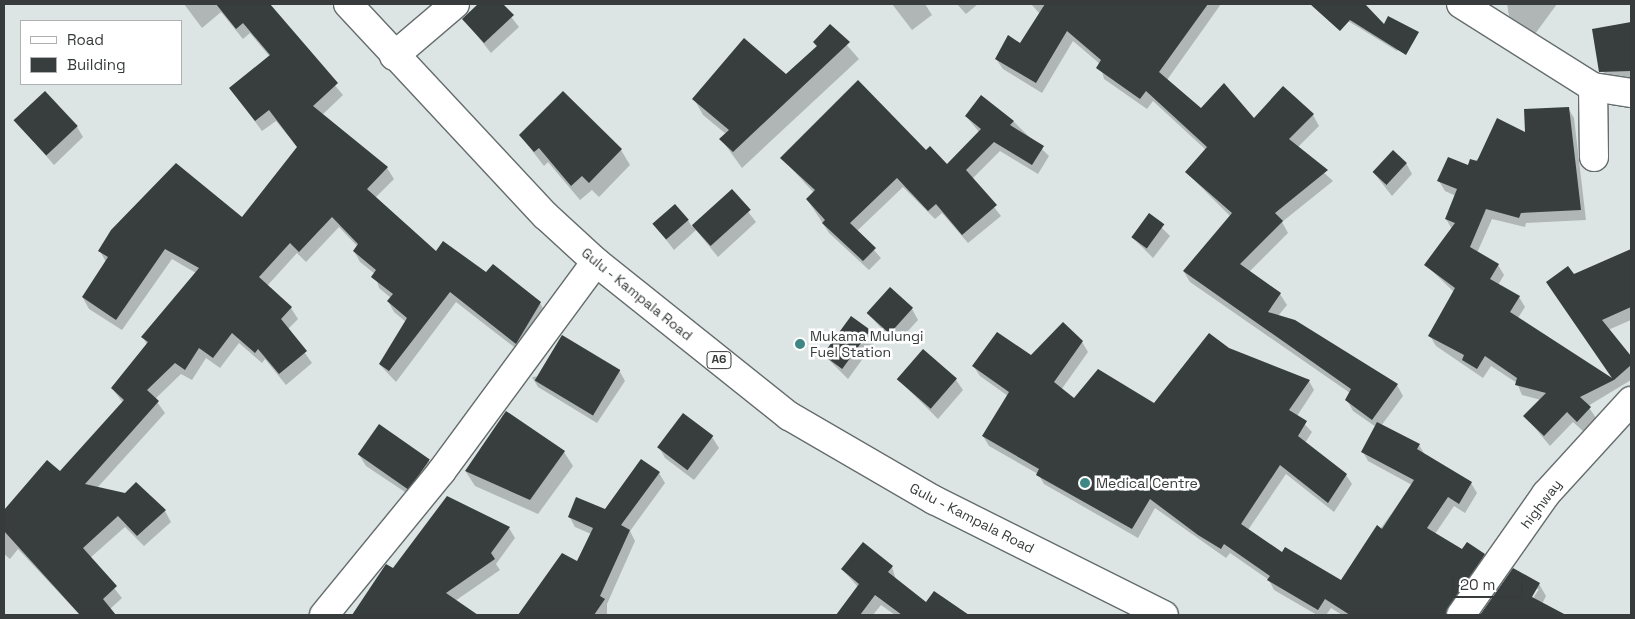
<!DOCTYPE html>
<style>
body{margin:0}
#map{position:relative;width:1635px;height:619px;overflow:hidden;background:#dce4e4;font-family:"Space Grotesk",sans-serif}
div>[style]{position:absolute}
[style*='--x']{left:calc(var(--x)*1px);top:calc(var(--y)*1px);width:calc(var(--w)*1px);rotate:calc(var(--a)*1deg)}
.shadow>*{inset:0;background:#0003}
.building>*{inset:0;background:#383e3e;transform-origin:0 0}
.roads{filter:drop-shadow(1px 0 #656c6c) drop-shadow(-1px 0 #656c6c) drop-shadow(0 1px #656c6c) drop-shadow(0 -1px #656c6c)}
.minor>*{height:28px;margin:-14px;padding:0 14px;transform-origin:14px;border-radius:14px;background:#fff}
.major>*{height:28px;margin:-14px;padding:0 14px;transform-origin:14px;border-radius:14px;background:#fff}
.dots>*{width:14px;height:14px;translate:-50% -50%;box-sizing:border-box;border:2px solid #fff;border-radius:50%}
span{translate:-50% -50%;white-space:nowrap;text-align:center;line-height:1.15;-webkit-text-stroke:5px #fff;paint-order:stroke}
.shield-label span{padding:1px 4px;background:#fff;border:1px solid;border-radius:4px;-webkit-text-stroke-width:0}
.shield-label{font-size:12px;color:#383b3b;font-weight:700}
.street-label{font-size:14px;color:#383b3b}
.poi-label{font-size:14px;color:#383b3b}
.left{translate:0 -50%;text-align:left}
.frame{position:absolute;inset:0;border:5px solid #383b3b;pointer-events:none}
.legend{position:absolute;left:20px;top:20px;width:162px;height:65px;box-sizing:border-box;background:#fff;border:1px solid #afb1b1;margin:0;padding:6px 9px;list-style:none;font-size:15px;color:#383b3b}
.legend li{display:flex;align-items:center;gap:10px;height:25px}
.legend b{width:25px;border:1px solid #afb1b1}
.scale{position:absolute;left:1452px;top:576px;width:71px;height:22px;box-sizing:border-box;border:2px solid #383b3b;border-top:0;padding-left:6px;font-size:15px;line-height:18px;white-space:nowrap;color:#383b3b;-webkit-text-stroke:4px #fff;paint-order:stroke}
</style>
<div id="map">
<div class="shadow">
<div style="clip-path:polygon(184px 4px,266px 4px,343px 95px,322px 115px,387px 168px,394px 179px,375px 198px,436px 252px,540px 303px,546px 314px,523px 354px,456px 302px,396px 382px,380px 365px,406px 322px,394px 312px,388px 301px,391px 298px,379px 288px,375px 274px,360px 262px,354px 251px,358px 247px,339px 227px,306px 262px,297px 253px,267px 286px,291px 308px,298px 319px,288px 329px,312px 363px,286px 385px,265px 359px,262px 363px,239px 343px,220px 368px,206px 358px,192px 380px,181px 374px,155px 399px,165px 413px,97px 488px,165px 511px,171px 522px,144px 546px,125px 527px,90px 558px,122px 598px,110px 609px,113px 615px,80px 615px,18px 549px,10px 559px,4px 554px,4px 512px,47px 461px,60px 472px,123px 403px,112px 388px,147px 345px,143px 337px,196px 273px,172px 259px,122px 330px,89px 309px,83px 298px,106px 262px,100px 251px,243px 219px,298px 148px,276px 121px,262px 131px,231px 89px,270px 57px,250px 33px,243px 39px,221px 12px,202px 28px)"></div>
<div style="clip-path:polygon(480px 4px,501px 4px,519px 27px,491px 53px,464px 19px)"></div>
<div style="clip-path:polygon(892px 4px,925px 4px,932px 15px,912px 30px)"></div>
<div style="clip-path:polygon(957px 4px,978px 4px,966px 14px)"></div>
<div style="clip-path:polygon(1031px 4px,1076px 4px,1094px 19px,1104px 4px,1221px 4px,1167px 80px,1202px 110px,1254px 120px,1283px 88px,1313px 115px,1319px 126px,1297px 148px,1333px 181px,1282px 222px,1288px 233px,1249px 272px,1280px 294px,1287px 305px,1278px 316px,1397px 385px,1403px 396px,1381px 426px,1419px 445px,1425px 455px,1471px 483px,1477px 493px,1465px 513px,1454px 506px,1435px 534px,1463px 551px,1484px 555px,1489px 565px,1454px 615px,1342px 615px,1331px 608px,1326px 615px,1317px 615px,1274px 590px,1269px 580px,1230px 553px,1226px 558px,1155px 508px,1138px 538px,1044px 484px,1038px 474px,989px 446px,983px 436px,1008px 396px,980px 376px,974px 367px,1031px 357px,1082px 342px,1088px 352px,1061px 390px,1074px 399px,1154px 405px,1228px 350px,1309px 381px,1314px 390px,1297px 416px,1312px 432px,1305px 443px,1346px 475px,1352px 484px,1334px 512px,1286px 474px,1248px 530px,1282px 554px,1342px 582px,1412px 485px,1368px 461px,1363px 452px,1376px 427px,1353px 411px,1347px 400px,1350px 393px,1190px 282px,1184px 272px,1231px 217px,1186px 172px,1206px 150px,1153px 101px,1147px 109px,1104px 79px,1100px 64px,1073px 41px,1042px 93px,1003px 69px,996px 59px,1021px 45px,1040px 14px)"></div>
<div style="clip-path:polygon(1343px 4px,1358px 4px,1400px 38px,1403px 44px,1397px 51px,1340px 16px,1337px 11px)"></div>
<div style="clip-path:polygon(1507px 4px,1557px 4px,1535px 34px,1509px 16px)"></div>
<div style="clip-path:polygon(1631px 23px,1631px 81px,1607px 83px,1593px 30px)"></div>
<div style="clip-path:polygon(830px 26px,859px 59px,742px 168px,721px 139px,726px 134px,703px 115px,694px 99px,786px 76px,817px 47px,814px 43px)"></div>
<div style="clip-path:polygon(1568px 108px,1574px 118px,1586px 220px,1526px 223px,1525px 227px,1492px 219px,1477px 253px,1498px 265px,1504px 275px,1498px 285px,1519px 297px,1525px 307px,1518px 318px,1614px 381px,1553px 292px,1574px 276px,1627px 252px,1631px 258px,1631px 320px,1608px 330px,1631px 358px,1631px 380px,1588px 406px,1596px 418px,1583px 431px,1573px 422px,1550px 446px,1525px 416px,1541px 400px,1522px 395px,1517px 383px,1491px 366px,1483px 378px,1436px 346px,1430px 336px,1454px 292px,1426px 265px,1452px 229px,1446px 219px,1456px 196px,1445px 191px,1439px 181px)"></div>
<div style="clip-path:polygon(966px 116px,1013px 121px,1049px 156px,1038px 174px,1000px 151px,972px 179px,1001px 216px,968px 243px,942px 213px,935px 219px,903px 187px,857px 231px,881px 258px,869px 270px,829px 233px,807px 199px,814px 193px,782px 158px,926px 151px,947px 166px,979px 132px)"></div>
<div style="clip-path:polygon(15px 120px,77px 127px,83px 137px,54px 165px)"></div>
<div style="clip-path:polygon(520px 135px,621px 150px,630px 165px,599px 197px,592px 190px,580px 200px,548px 162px,544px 166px)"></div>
<div style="clip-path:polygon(1406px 163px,1412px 174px,1392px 196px,1374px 173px)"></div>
<div style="clip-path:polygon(732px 191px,756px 222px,718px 257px,696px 230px,674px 250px,654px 224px,688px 220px,692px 227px)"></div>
<div style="clip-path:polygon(1149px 215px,1170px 236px,1153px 258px,1132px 237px)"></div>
<div style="clip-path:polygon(912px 309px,918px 320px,896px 344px,868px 314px)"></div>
<div style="clip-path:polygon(869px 331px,875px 342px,848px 379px,823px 354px)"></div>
<div style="clip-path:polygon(619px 370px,625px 381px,597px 423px,538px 387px,532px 377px)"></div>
<div style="clip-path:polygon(898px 379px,956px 380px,963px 390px,938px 419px)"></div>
<div style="clip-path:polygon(506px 413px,564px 452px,573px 466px,538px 514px,475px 486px,466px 472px)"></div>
<div style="clip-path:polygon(683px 415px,712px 437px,719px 448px,694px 480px,665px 458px,659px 447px)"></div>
<div style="clip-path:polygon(379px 426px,429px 461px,435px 472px,414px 498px,366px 466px,359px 455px)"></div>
<div style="clip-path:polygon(659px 473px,665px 483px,630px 531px,635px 541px,607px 604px,607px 615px,519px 615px,563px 555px,578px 562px,591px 534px,575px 527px,569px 516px,605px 511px)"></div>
<div style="clip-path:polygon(447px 498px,509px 528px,515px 538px,496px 564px,500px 570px,455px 601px,476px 615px,353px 615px,386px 566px,394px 570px)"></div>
<div style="clip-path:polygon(892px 567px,896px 580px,927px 603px,958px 609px,961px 615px,895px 615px,881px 605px,873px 615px,837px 615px,858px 587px,842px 569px)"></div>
<div style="clip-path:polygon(evenodd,1514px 569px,1539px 584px,1546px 596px,1542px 604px,1556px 615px,1481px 615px,1514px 569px,1536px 589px,1539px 589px,1530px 603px,1528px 602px,1536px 589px)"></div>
</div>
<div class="building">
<div style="clip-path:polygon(216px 4px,270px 4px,338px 83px,313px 106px,388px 167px,367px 189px,436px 251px,443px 241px,486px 272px,493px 264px,541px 302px,516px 344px,450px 292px,389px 371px,379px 364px,407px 318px,387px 301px,393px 294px,371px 277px,376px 270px,353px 251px,358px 244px,332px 217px,299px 252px,290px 243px,259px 277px,292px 307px,281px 319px,307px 351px,279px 374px,258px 349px,255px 353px,232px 333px,213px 358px,199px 348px,185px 370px,175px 363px,147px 390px,159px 401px,85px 484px,125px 493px,136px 482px,166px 510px,137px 536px,118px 516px,83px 548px,117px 586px,103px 599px,116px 615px,80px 615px,4px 531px,4px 510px,47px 460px,60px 471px,124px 400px,111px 388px,148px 342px,141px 337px,199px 268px,165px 249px,116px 320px,82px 297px,108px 257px,98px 251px,111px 230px,176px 163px,242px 217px,297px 147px,269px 110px,255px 121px,229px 88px,270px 55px,243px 23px,236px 29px)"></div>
<div style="clip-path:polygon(478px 4px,503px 4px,514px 15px,484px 43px,462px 19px)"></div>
<div style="clip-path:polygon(1045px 4px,1208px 4px,1159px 72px,1201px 108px,1224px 83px,1254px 118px,1283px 86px,1314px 114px,1289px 139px,1328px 170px,1275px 213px,1283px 221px,1240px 264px,1281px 293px,1268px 312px,1295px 320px,1398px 384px,1372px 420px,1345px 400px,1351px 389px,1183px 271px,1232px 213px,1185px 172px,1207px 147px,1146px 91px,1140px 99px,1096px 68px,1101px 60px,1067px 31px,1036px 83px,995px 59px,1008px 35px,1020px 43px)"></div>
<div style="clip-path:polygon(1310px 4px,1365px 4px,1384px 24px,1388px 16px,1419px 32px,1406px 55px,1350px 20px,1340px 31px)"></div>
<div style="clip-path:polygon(1631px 22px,1631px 71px,1599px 72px,1592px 29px)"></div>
<div style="clip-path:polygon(830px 24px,850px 42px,733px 152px,719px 139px,729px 130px,692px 99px,744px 38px,786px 74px,817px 46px,813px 42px)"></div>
<div style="clip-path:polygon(858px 80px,926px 150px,930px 146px,947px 164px,981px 129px,965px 116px,981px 95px,1014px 121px,1010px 125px,1044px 146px,1032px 165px,994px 142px,966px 170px,997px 205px,962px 235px,936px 204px,928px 211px,897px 178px,850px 223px,876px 248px,863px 261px,822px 223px,825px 220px,806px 199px,815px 190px,780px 158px)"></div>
<div style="left:45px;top:91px;width:48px;height:43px;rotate:47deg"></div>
<div style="clip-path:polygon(563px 91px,622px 149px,589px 183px,582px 176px,571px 186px,539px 148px,534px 152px,519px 135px)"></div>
<div style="clip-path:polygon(1569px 107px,1581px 210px,1521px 213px,1519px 218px,1486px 209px,1470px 247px,1499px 264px,1490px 279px,1520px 296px,1510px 312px,1612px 378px,1546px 282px,1568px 266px,1574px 274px,1631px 249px,1631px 307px,1602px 320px,1631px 356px,1631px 365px,1614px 380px,1580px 397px,1591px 407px,1577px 422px,1567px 412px,1544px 436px,1523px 416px,1546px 393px,1515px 385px,1517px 378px,1485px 356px,1477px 369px,1462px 360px,1464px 355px,1428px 336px,1455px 288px,1424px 265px,1455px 223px,1445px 219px,1457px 189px,1437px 181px,1448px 157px,1468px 165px,1470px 159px,1477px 161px,1497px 118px,1525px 132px,1524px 109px)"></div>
<div style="left:1393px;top:150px;width:19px;height:30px;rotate:43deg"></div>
<div style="left:732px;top:189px;width:28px;height:54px;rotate:48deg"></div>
<div style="left:675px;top:204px;width:21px;height:30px;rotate:49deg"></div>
<div style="left:1149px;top:213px;width:19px;height:30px;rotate:36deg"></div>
<div style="left:890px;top:287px;width:31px;height:35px;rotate:42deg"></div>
<div style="left:851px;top:316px;width:24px;height:48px;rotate:36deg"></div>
<div style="clip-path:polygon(1063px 322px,1083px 341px,1054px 382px,1074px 398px,1098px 369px,1154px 403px,1209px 333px,1229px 348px,1310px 380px,1289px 410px,1307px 421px,1298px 436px,1347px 474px,1328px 503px,1280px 465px,1241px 524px,1282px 552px,1285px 547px,1341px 580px,1377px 525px,1382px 529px,1414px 480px,1361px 452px,1377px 422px,1420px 444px,1417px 449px,1472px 482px,1459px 504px,1448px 497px,1427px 528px,1462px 549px,1467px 542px,1485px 554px,1446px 615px,1350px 615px,1325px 599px,1318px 610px,1267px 580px,1270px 576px,1224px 544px,1221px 549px,1198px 535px,1150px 499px,1132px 529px,1036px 475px,1039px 469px,982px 436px,1009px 392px,972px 366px,997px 332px,1031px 355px)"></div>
<div style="left:562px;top:335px;width:68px;height:53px;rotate:31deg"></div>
<div style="left:923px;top:349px;width:45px;height:40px;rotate:41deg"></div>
<div style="clip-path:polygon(506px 411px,565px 451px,530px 500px,465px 471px)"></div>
<div style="left:683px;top:413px;width:38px;height:43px;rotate:37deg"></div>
<div style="left:379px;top:424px;width:62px;height:37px;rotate:35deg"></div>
<div style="clip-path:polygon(641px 459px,660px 472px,621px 525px,630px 530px,600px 596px,605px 599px,594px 615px,518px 615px,562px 553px,577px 561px,593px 528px,568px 517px,576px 497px,605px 509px)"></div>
<div style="clip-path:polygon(447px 496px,510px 527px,491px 553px,495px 559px,446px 593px,478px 615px,352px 615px,386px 564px,393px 568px)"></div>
<div style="clip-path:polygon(863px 542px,893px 566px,888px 572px,926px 602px,934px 591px,969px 615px,902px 615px,875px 595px,860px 615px,836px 615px,859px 584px,841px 569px)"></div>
<div style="clip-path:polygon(1513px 568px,1540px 583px,1532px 597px,1566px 615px,1480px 615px)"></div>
</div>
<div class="roads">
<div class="minor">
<div style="--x:1461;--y:4;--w:156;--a:32.2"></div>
<div style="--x:394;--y:56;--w:80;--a:-40.4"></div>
<div style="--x:1594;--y:157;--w:70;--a:-90.8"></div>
<div style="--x:1593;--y:87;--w:38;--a:9"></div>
<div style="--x:324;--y:615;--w:185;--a:-50.7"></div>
<div style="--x:441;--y:472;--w:261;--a:-53.6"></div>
<div style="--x:1461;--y:615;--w:148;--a:-54.9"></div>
<div style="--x:1546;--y:494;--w:126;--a:-47.6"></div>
</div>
<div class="major">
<div style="--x:348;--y:4;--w:290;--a:47"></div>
<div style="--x:546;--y:216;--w:68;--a:42.6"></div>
<div style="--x:596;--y:262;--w:247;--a:38.6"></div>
<div style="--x:789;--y:416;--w:168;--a:30.1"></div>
<div style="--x:934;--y:500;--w:257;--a:26.6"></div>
</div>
</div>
<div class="dots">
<div style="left:800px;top:344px;background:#3f8785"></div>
<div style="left:1085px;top:483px;background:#3f8785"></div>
</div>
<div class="shield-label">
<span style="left:719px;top:360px">A6</span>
</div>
<div class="street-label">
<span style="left:637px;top:294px;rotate:39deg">Gulu - Kampala Road</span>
<span style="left:1541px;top:504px;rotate:-53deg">highway</span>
<span style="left:972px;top:518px;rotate:27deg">Gulu - Kampala Road</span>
</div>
<div class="poi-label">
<span class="left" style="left:810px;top:344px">Mukama Mulungi<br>Fuel Station</span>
<span class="left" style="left:1096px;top:483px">Medical Centre</span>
</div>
<div class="frame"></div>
<ul class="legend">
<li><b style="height:6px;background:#fff"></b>Road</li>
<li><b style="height:14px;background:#383e3e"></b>Building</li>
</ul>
<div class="scale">20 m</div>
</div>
